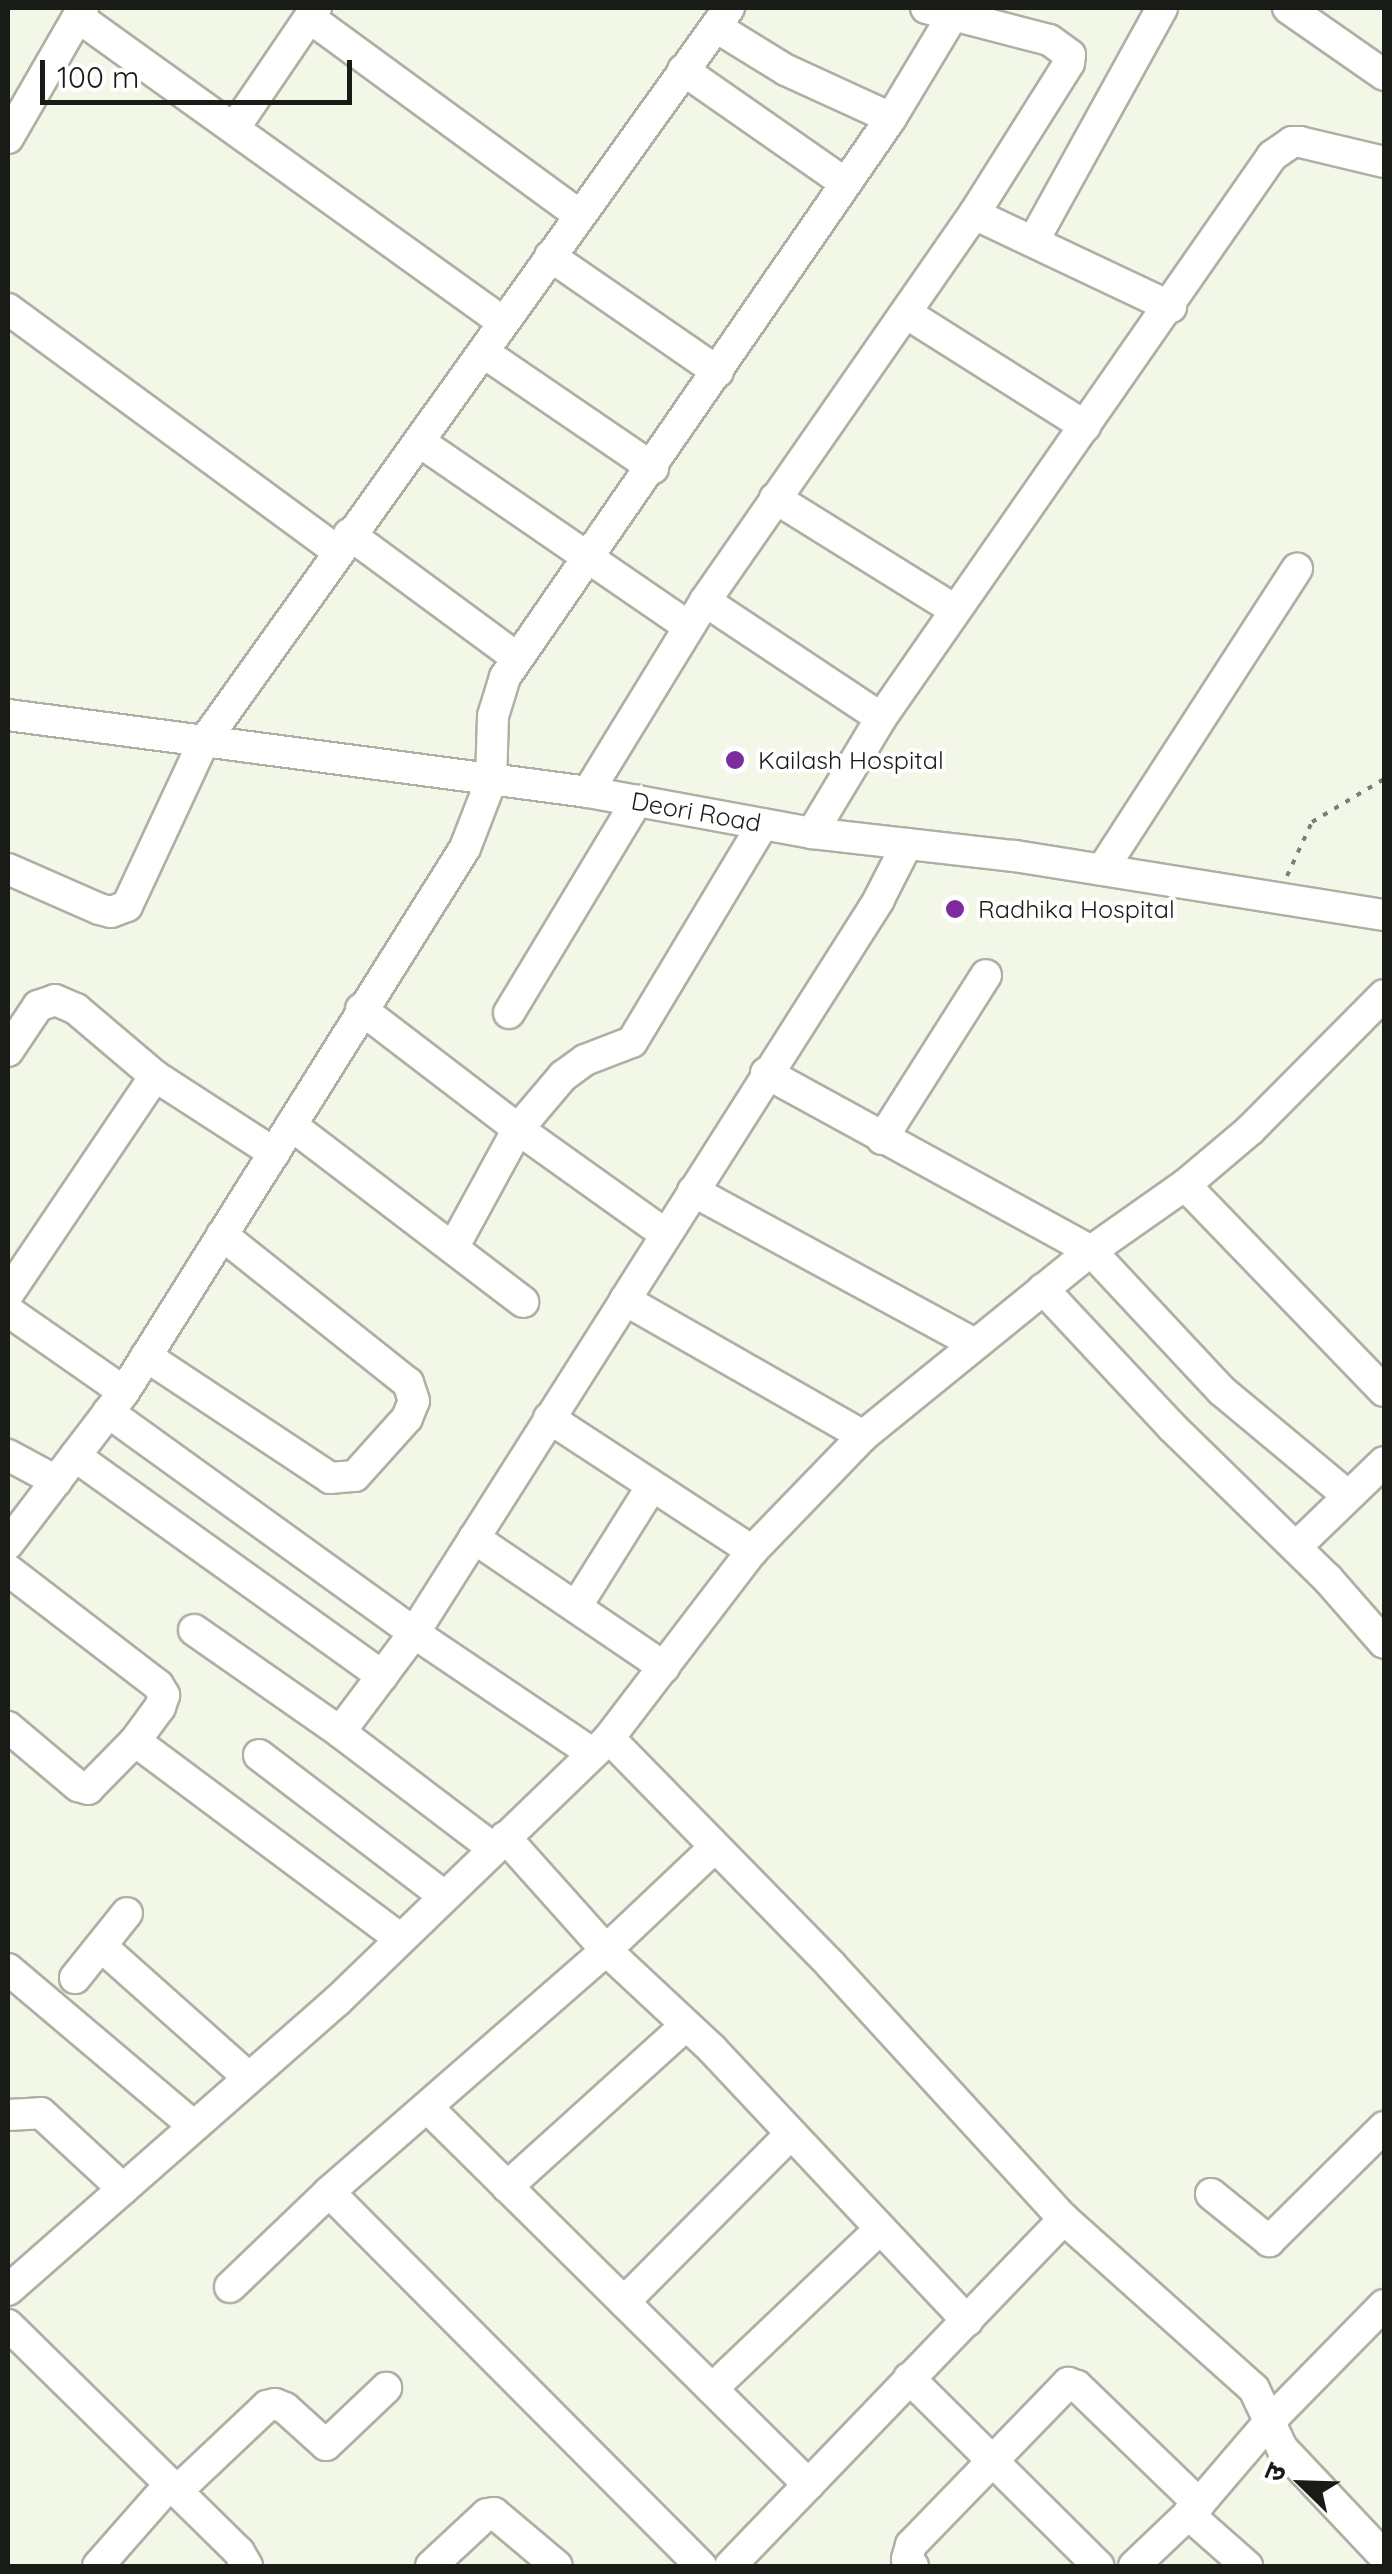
<!DOCTYPE html>
<meta charset="utf-8">
<style>
body{margin:0}
#map{position:relative;width:1392px;height:2574px;overflow:hidden;background:#f2f7e8;font-family:Quicksand,"Noto Sans Devanagari",sans-serif}
div>[style]{position:absolute}
[style*='--x']{left:calc(var(--x)*1px);top:calc(var(--y)*1px);width:calc(var(--w)*1px);rotate:calc(var(--a)*1deg)}
.path>*{height:4px;margin-top:-2px;transform-origin:0;background:repeating-linear-gradient(90deg,#7c7f76 0 5px,transparent 0 13px)}
.roads{filter:drop-shadow(2px 0 #acb1a3) drop-shadow(-2px 0 #acb1a3) drop-shadow(0 2px #acb1a3) drop-shadow(0 -2px #acb1a3)}
.minor>*{height:30px;margin:-15px;padding:0 15px;transform-origin:15px;border-radius:15px;background:#fff}
.dots>*{width:28px;height:28px;translate:-50% -50%;box-sizing:border-box;border:5px solid #fff;border-radius:50%}
span{translate:-50% -50%;white-space:nowrap;text-align:center;line-height:1.15;-webkit-text-stroke:8px #fff;paint-order:stroke}
.poi-label{font-size:25px;color:#191b16}
.left{translate:0 -50%;text-align:left}
.street-label{font-size:25px;color:#191b16}
.frame{position:absolute;inset:0;border:10px solid #191b16;pointer-events:none}
.north{position:absolute;left:1252px;top:2434px;width:100px;height:100px;-webkit-text-stroke:8px #fff;paint-order:stroke;rotate:293deg;font-size:28px;font-weight:700;line-height:40px;text-align:center;color:#191b16}
.north::after{content:'';display:block;margin:auto;width:35px;height:45px;background:#191b16;clip-path:polygon(50% 0,100% 100%,50% 72%,0 100%)}
.scale{position:absolute;left:40px;top:60px;width:312px;height:45px;box-sizing:border-box;border:5px solid #191b16;border-top:0;padding-left:12px;font-size:30px;line-height:35px;white-space:nowrap;color:#191b16;-webkit-text-stroke:8px #fff;paint-order:stroke}
</style>
<div id="map">
<div class="path">
<div style="--x:1287;--y:876;--w:60;--a:-65.2"></div>
<div style="--x:1312;--y:822;--w:84;--a:-30.8"></div>
</div>
<div class="roads">
<div class="minor">
<div style="--x:1288;--y:8;--w:117;--a:34.9"></div>
<div style="--x:78;--y:17;--w:523;--a:35.67"></div>
<div style="--x:310;--y:18;--w:333;--a:36.2"></div>
<div style="--x:716;--y:27;--w:82;--a:31.6"></div>
<div style="--x:786;--y:70;--w:115;--a:24.6"></div>
<div style="--x:683;--y:70;--w:198;--a:34.9"></div>
<div style="--x:235;--y:127;--w:144;--a:-55.8"></div>
<div style="--x:8;--y:138;--w:150;--a:-60"></div>
<div style="--x:974;--y:214;--w:218;--a:25.3"></div>
<div style="--x:1034;--y:240;--w:265;--a:-61.1"></div>
<div style="--x:550;--y:256;--w:204;--a:34.6"></div>
<div style="--x:8;--y:309;--w:408;--a:36.3"></div>
<div style="--x:906;--y:313;--w:212;--a:32.3"></div>
<div style="--x:483;--y:352;--w:206;--a:34.3"></div>
<div style="--x:420;--y:442;--w:326;--a:34.5"></div>
<div style="--x:775;--y:498;--w:212;--a:31.9"></div>
<div style="--x:349;--y:534;--w:209;--a:36.4"></div>
<div style="--x:705;--y:601;--w:211;--a:33.6"></div>
<div style="--x:8;--y:715;--w:585;--a:7.56"></div>
<div style="--x:588;--y:792;--w:228;--a:10.4"></div>
<div style="--x:812;--y:833;--w:204;--a:6.5"></div>
<div style="--x:1015;--y:856;--w:374;--a:9.1"></div>
<div style="--x:588;--y:792;--w:224;--a:-58.5"></div>
<div style="--x:705;--y:601;--w:471;--a:-55.2"></div>
<div style="--x:974;--y:214;--w:178;--a:-57.8"></div>
<div style="--x:1069;--y:63;--w:8;--a:-83"></div>
<div style="--x:1070;--y:55;--w:26;--a:-144"></div>
<div style="--x:1049;--y:40;--w:127;--a:-165.4"></div>
<div style="--x:812;--y:833;--w:134;--a:-59"></div>
<div style="--x:881;--y:718;--w:685;--a:-55.17"></div>
<div style="--x:1272;--y:156;--w:24;--a:-35"></div>
<div style="--x:1292;--y:142;--w:8;--a:0"></div>
<div style="--x:1300;--y:142;--w:86;--a:13.4"></div>
<div style="--x:8;--y:869;--w:99;--a:23.7"></div>
<div style="--x:99;--y:909;--w:12;--a:14"></div>
<div style="--x:111;--y:912;--w:17;--a:-21"></div>
<div style="--x:127;--y:906;--w:180;--a:-65"></div>
<div style="--x:203;--y:743;--w:904;--a:-54.41"></div>
<div style="--x:1102;--y:870;--w:359;--a:-57.1"></div>
<div style="--x:361;--y:1009;--w:198;--a:37.4"></div>
<div style="--x:518;--y:1129;--w:179;--a:35.5"></div>
<div style="--x:509;--y:1013;--w:248;--a:-58.9"></div>
<div style="--x:8;--y:1051;--w:54;--a:-56.3"></div>
<div style="--x:38;--y:1006;--w:18;--a:-19"></div>
<div style="--x:55;--y:1000;--w:23;--a:23"></div>
<div style="--x:76;--y:1009;--w:104;--a:40.3"></div>
<div style="--x:766;--y:1073;--w:371;--a:28.7"></div>
<div style="--x:1091;--y:1251;--w:192;--a:46.9"></div>
<div style="--x:1222;--y:1391;--w:163;--a:39.8"></div>
<div style="--x:291;--y:1125;--w:292;--a:37.3"></div>
<div style="--x:882;--y:1139;--w:194;--a:-57.6"></div>
<div style="--x:1185;--y:1185;--w:286;--a:46"></div>
<div style="--x:693;--y:1191;--w:321;--a:28.5"></div>
<div style="--x:453;--y:1248;--w:136;--a:-61.4"></div>
<div style="--x:518;--y:1129;--w:70;--a:-49.7"></div>
<div style="--x:563;--y:1076;--w:27;--a:-36"></div>
<div style="--x:585;--y:1060;--w:50;--a:-21"></div>
<div style="--x:632;--y:1042;--w:254;--a:-59"></div>
<div style="--x:1043;--y:1289;--w:189;--a:46.9"></div>
<div style="--x:1172;--y:1427;--w:216;--a:44.3"></div>
<div style="--x:1327;--y:1578;--w:86;--a:48.8"></div>
<div style="--x:8;--y:1294;--w:263;--a:-56"></div>
<div style="--x:155;--y:1076;--w:142;--a:32.9"></div>
<div style="--x:625;--y:1300;--w:475;--a:-57.6"></div>
<div style="--x:879;--y:899;--w:62;--a:-63"></div>
<div style="--x:8;--y:1311;--w:141;--a:34.9"></div>
<div style="--x:146;--y:1356;--w:221;--a:33.5"></div>
<div style="--x:330;--y:1478;--w:25;--a:-5"></div>
<div style="--x:355;--y:1476;--w:78;--a:-48.1"></div>
<div style="--x:407;--y:1418;--w:18;--a:-68"></div>
<div style="--x:414;--y:1401;--w:19;--a:-108"></div>
<div style="--x:408;--y:1383;--w:238;--a:-141.5"></div>
<div style="--x:108;--y:1412;--w:377;--a:35.8"></div>
<div style="--x:414;--y:1633;--w:215;--a:34"></div>
<div style="--x:549;--y:1418;--w:243;--a:33.2"></div>
<div style="--x:8;--y:1455;--w:55;--a:28.4"></div>
<div style="--x:75;--y:1456;--w:378;--a:35.6"></div>
<div style="--x:474;--y:1538;--w:230;--a:34.2"></div>
<div style="--x:8;--y:1544;--w:191;--a:-52.7"></div>
<div style="--x:124;--y:1392;--w:642;--a:-57.92"></div>
<div style="--x:465;--y:848;--w:72;--a:-68.8"></div>
<div style="--x:491;--y:781;--w:65;--a:-88.2"></div>
<div style="--x:493;--y:716;--w:41;--a:-72.9"></div>
<div style="--x:505;--y:677;--w:679;--a:-55.37"></div>
<div style="--x:891;--y:118;--w:128;--a:-59"></div>
<div style="--x:1296;--y:1547;--w:122;--a:-44"></div>
<div style="--x:8;--y:1570;--w:189;--a:37.5"></div>
<div style="--x:158;--y:1685;--w:12;--a:59"></div>
<div style="--x:164;--y:1695;--w:13;--a:108"></div>
<div style="--x:160;--y:1707;--w:42;--a:126.3"></div>
<div style="--x:135;--y:1741;--w:67;--a:134.4"></div>
<div style="--x:88;--y:1789;--w:10;--a:-163"></div>
<div style="--x:78;--y:1786;--w:92;--a:-139.9"></div>
<div style="--x:576;--y:1607;--w:143;--a:-57.9"></div>
<div style="--x:194;--y:1630;--w:178;--a:34.9"></div>
<div style="--x:340;--y:1732;--w:192;--a:37.2"></div>
<div style="--x:340;--y:1732;--w:124;--a:-53.2"></div>
<div style="--x:414;--y:1633;--w:394;--a:-57.6"></div>
<div style="--x:625;--y:1300;--w:274;--a:29.7"></div>
<div style="--x:609;--y:1738;--w:318;--a:45.6"></div>
<div style="--x:831;--y:1965;--w:345;--a:47.5"></div>
<div style="--x:1064;--y:2219;--w:255;--a:41.8"></div>
<div style="--x:1254;--y:2389;--w:65;--a:64.6"></div>
<div style="--x:1282;--y:2448;--w:146;--a:46.7"></div>
<div style="--x:135;--y:1741;--w:329;--a:36.7"></div>
<div style="--x:259;--y:1755;--w:233;--a:37.3"></div>
<div style="--x:505;--y:1837;--w:152;--a:48.2"></div>
<div style="--x:606;--y:1950;--w:145;--a:43"></div>
<div style="--x:712;--y:2049;--w:373;--a:46.8"></div>
<div style="--x:101;--y:1946;--w:198;--a:41.7"></div>
<div style="--x:8;--y:1969;--w:243;--a:40.2"></div>
<div style="--x:75;--y:1978;--w:83;--a:-51.3"></div>
<div style="--x:427;--y:2107;--w:537;--a:44.7"></div>
<div style="--x:8;--y:2115;--w:33;--a:-3"></div>
<div style="--x:41;--y:2113;--w:112;--a:42.8"></div>
<div style="--x:507;--y:2187;--w:241;--a:-42.1"></div>
<div style="--x:329;--y:2192;--w:528;--a:45.15"></div>
<div style="--x:1211;--y:2194;--w:75;--a:39"></div>
<div style="--x:1269;--y:2241;--w:162;--a:-44.7"></div>
<div style="--x:230;--y:2287;--w:137;--a:-43.8"></div>
<div style="--x:329;--y:2192;--w:368;--a:-41.1"></div>
<div style="--x:606;--y:1950;--w:150;--a:-43.4"></div>
<div style="--x:8;--y:2290;--w:438;--a:-41.3"></div>
<div style="--x:337;--y:2001;--w:378;--a:-44"></div>
<div style="--x:609;--y:1738;--w:235;--a:-52.6"></div>
<div style="--x:752;--y:1551;--w:160;--a:-46"></div>
<div style="--x:863;--y:1436;--w:294;--a:-39.1"></div>
<div style="--x:1091;--y:1251;--w:115;--a:-35.1"></div>
<div style="--x:1185;--y:1185;--w:85;--a:-40.2"></div>
<div style="--x:1250;--y:1130;--w:190;--a:-45.2"></div>
<div style="--x:624;--y:2302;--w:237;--a:-45.2"></div>
<div style="--x:8;--y:2325;--w:324;--a:44.5"></div>
<div style="--x:239;--y:2552;--w:16;--a:60"></div>
<div style="--x:909;--y:2378;--w:267;--a:44.8"></div>
<div style="--x:712;--y:2389;--w:232;--a:-43.6"></div>
<div style="--x:177;--y:2491;--w:124;--a:-43.4"></div>
<div style="--x:267;--y:2406;--w:8;--a:-14"></div>
<div style="--x:275;--y:2404;--w:11;--a:22"></div>
<div style="--x:285;--y:2408;--w:55;--a:42.1"></div>
<div style="--x:326;--y:2445;--w:83;--a:-43.5"></div>
<div style="--x:1188;--y:2514;--w:79;--a:41.4"></div>
<div style="--x:98;--y:2566;--w:109;--a:-48.7"></div>
<div style="--x:431;--y:2566;--w:76;--a:-42.9"></div>
<div style="--x:487;--y:2514;--w:7;--a:-8"></div>
<div style="--x:494;--y:2513;--w:82;--a:40.1"></div>
<div style="--x:730;--y:2566;--w:482;--a:-46.1"></div>
<div style="--x:913;--y:2566;--w:9;--a:-131"></div>
<div style="--x:907;--y:2559;--w:15;--a:-74"></div>
<div style="--x:911;--y:2545;--w:226;--a:-45.9"></div>
<div style="--x:1068;--y:2383;--w:9;--a:18"></div>
<div style="--x:1077;--y:2386;--w:170;--a:44"></div>
<div style="--x:1134;--y:2566;--w:90;--a:-43.6"></div>
<div style="--x:1199;--y:2504;--w:108;--a:-49.5"></div>
<div style="--x:1269;--y:2422;--w:164;--a:-45.5"></div>
</div>
</div>
<div class="dots">
<div style="left:735px;top:760px;background:#7c2c9c"></div>
<div style="left:955px;top:909px;background:#7c2c9c"></div>
</div>
<div class="poi-label">
<span class="left" style="left:758px;top:760px">Kailash Hospital</span>
<span class="left" style="left:978px;top:909px">Radhika Hospital</span>
</div>
<div class="street-label">
<span style="left:696px;top:812px;rotate:10deg">Deori Road</span>
</div>
<div class="frame"></div>
<div class="north">उ</div>
<div class="scale">100 m</div>
</div>
